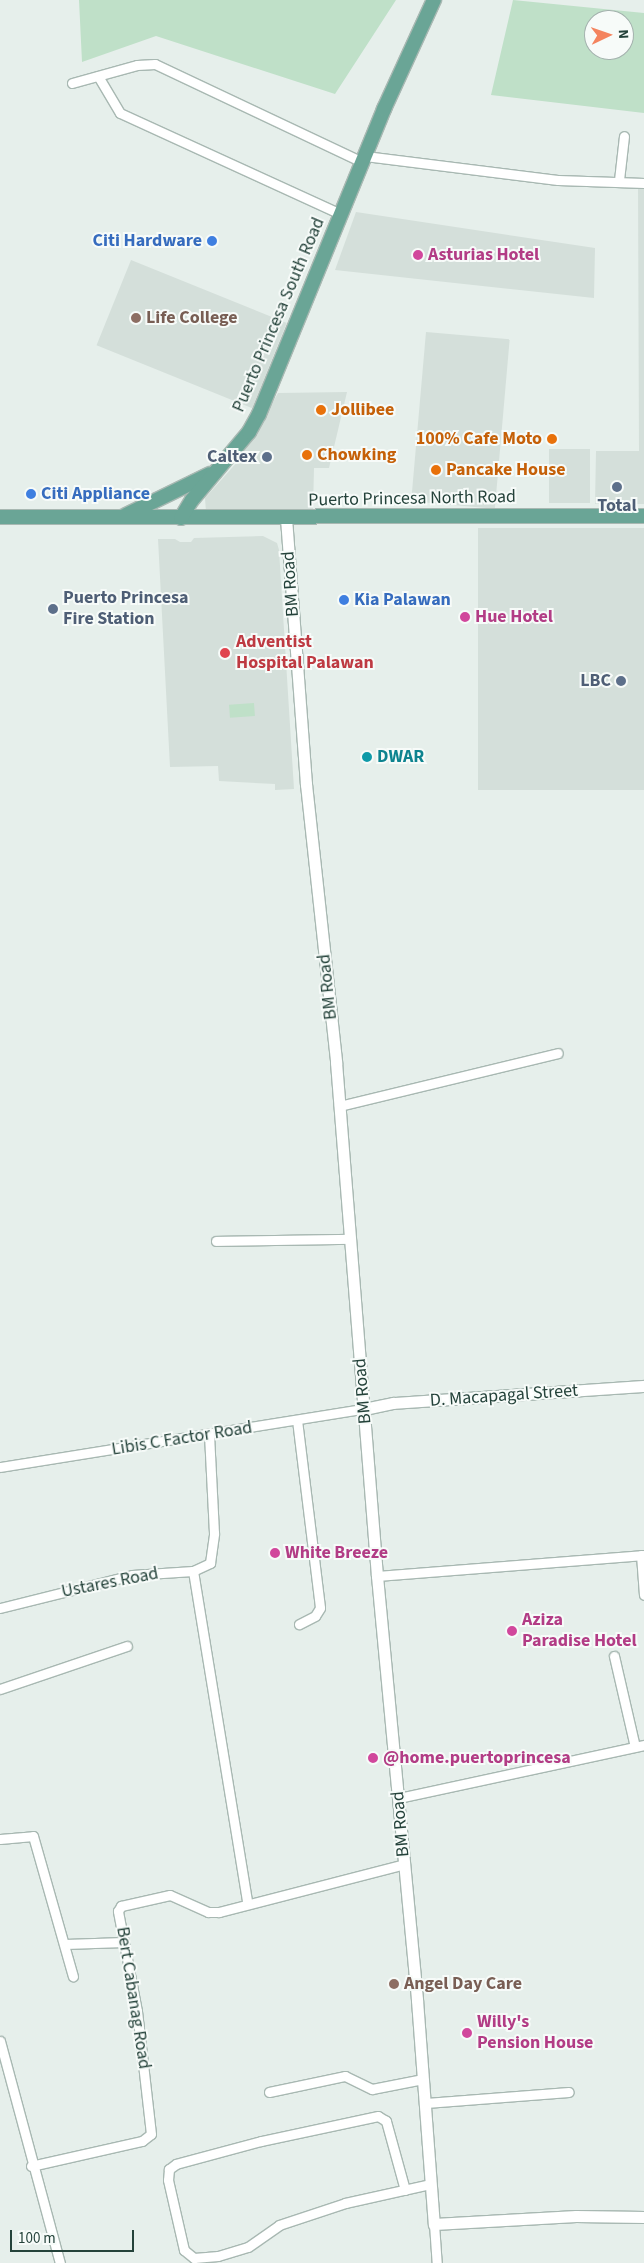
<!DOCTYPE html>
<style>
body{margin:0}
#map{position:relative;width:644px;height:2263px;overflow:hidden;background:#e6efeb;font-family:"Source Sans 3",sans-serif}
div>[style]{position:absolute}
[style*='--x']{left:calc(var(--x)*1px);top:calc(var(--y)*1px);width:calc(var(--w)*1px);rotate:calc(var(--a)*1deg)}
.built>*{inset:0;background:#d4dfda;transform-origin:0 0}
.green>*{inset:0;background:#bfe0c8;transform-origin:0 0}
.roads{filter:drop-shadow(1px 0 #a8b8b2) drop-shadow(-1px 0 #a8b8b2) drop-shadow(0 1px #a8b8b2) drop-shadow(0 -1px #a8b8b2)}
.minor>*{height:9px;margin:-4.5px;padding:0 4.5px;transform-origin:4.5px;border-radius:4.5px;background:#fff}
.tertiary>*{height:11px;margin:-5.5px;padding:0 5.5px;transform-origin:5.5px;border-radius:5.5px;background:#fff}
.primary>*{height:14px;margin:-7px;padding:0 7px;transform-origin:7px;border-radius:7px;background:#6aa596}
.dots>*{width:14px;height:14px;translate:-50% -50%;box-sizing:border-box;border:2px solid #f7fbf9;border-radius:50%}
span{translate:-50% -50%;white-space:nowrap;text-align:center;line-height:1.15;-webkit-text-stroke:4px #f7fbf9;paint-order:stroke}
.shop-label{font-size:18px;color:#366cbe;font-weight:700}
.right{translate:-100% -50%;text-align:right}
.left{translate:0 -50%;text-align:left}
.hotel-label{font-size:18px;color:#b23c85;font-weight:700}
.street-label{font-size:18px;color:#24423a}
.education-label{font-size:18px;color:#785e54;font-weight:700}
.food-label{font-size:18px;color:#c56008;font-weight:700}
.service-label{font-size:18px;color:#4e5e75;font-weight:700}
.health-label{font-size:18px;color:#be3a42;font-weight:700}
.culture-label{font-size:18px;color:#0d838f;font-weight:700}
.north{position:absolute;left:584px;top:10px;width:50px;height:50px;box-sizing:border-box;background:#f7fbf9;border:1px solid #a3b1ad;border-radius:50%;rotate:87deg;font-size:14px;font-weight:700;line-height:20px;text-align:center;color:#24423a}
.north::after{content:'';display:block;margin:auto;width:18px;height:22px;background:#f4845f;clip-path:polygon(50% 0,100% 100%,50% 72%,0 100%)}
.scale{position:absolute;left:10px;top:2230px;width:124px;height:22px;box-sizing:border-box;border:2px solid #24423a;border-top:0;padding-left:6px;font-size:15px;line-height:18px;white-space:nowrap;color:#24423a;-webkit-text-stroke:4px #f7fbf9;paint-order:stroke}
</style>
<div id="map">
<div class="built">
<div style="clip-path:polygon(638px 186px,644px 186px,644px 504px,595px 504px,596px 451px,639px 451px)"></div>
<div style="clip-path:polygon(356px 212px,595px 248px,594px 298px,335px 270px)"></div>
<div style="left:131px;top:260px;width:168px;height:92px;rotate:22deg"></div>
<div style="left:426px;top:332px;width:84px;height:170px;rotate:5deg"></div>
<div style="clip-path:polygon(347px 392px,329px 468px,314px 468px,313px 510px,206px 512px,205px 498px,239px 460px,278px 393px)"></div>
<div style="left:549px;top:449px;width:41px;height:54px"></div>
<div style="left:644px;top:528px;width:262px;height:166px;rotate:90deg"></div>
<div style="clip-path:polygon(263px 536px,277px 543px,279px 550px,294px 789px,275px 790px,275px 784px,219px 781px,218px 766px,170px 767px,158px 539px,175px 539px,180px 542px,191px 542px,194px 538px)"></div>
</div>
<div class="green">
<div style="clip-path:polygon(79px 0,396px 0,335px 94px,156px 36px,82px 62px)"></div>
<div style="clip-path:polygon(evenodd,513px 0,644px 13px,644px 113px,491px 95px,513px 0,594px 20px,624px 20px,624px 50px,594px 50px,594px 20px)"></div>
<div style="left:254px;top:703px;width:13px;height:25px;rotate:86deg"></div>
</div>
<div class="roads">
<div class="minor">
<div style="--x:98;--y:76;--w:43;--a:59.3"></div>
<div style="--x:120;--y:113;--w:243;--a:24.6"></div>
<div style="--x:72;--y:83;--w:67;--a:-15.5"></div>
<div style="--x:137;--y:65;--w:18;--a:-3"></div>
<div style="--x:155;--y:64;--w:229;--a:25.3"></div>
<div style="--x:365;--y:156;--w:194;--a:7.1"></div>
<div style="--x:558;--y:180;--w:86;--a:2"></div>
<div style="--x:619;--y:180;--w:44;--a:-83.5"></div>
<div style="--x:339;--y:1106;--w:225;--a:-13.6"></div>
<div style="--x:216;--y:1241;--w:133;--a:-0.9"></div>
<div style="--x:297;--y:1420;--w:189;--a:83"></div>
<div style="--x:320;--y:1608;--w:9;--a:122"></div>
<div style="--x:315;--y:1616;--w:18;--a:153"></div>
<div style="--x:0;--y:1467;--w:369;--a:-9.1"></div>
<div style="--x:641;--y:1555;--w:40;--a:85.7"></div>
<div style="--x:193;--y:1571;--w:335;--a:80.7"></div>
<div style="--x:377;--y:1576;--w:268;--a:-4.5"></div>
<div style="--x:0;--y:1608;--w:136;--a:-14"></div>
<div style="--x:132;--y:1575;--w:61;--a:-3.8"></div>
<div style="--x:193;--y:1571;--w:19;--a:-25"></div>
<div style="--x:210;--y:1563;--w:30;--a:-82"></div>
<div style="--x:214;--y:1533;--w:98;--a:-92.9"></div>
<div style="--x:614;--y:1656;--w:93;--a:77"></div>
<div style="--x:0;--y:1689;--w:134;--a:-18.7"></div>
<div style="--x:399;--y:1798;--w:251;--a:-12.2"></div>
<div style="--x:0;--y:1839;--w:33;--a:-5"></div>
<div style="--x:33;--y:1836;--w:146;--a:74.1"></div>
<div style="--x:65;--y:1944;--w:59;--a:-1.9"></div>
<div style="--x:0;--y:2041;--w:230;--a:74.9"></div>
<div style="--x:269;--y:2092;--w:78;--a:-11.9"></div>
<div style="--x:345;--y:2076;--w:30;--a:26"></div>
<div style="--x:372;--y:2089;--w:52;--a:-11.1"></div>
<div style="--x:426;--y:2103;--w:143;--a:-4.4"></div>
<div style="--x:31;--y:2166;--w:114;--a:-12.7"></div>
<div style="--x:142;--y:2141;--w:11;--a:-38"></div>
<div style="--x:151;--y:2134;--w:124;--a:-96.5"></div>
<div style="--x:137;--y:2011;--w:102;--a:-100.8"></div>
<div style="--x:118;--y:1911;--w:6;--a:-59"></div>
<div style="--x:121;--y:1906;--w:50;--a:-12.7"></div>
<div style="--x:170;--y:1895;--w:42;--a:24.1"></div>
<div style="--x:208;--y:1912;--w:11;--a:0"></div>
<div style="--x:219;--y:1912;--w:191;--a:-14.5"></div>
<div style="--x:405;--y:2190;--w:72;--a:-105.4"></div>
<div style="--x:386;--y:2121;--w:9;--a:-148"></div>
<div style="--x:378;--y:2116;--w:120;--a:167.9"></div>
<div style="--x:261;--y:2141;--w:88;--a:164.9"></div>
<div style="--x:176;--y:2164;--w:9;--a:144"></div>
<div style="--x:169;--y:2169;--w:11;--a:95"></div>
<div style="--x:168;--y:2180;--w:72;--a:77.1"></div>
<div style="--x:184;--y:2250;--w:13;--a:39"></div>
<div style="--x:194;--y:2258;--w:24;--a:-5"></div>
<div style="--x:218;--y:2256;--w:31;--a:-17"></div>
<div style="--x:248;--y:2247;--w:38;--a:-35"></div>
<div style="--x:279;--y:2225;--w:70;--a:-18.4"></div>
<div style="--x:345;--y:2203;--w:88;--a:-12.5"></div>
<div style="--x:434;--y:2224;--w:39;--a:86"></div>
</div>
<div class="tertiary">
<div style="--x:286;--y:518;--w:267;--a:85.7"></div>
<div style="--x:306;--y:784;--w:280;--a:83.8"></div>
<div style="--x:336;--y:1062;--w:516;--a:85.44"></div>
<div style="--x:377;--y:1576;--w:426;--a:84.6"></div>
<div style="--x:417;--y:2000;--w:225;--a:85.7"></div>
<div style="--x:434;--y:2224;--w:142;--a:-3.2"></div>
<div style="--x:576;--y:2216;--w:68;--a:0.8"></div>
<div style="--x:364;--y:1409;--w:30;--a:-12"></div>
<div style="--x:393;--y:1403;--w:252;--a:-3.9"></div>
</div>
<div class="primary">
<div style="--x:126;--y:515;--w:93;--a:-26"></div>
<div style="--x:0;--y:517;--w:644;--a:-0.09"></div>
<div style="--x:181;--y:518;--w:21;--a:-59"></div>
<div style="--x:192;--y:500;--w:89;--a:-50"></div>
<div style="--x:249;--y:432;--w:21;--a:-61"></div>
<div style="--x:259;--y:414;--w:330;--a:-67.7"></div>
<div style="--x:384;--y:109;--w:120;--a:-65.4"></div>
</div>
</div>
<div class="dots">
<div style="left:212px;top:241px;background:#3f7fe0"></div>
<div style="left:418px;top:255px;background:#d1479c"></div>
<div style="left:136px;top:318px;background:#8d6e63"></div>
<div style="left:321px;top:410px;background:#e8710a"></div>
<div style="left:552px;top:439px;background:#e8710a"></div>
<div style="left:307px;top:455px;background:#e8710a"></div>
<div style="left:267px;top:457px;background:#5c6f8a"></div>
<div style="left:436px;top:470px;background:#e8710a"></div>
<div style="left:617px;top:487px;background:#5c6f8a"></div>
<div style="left:31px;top:494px;background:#3f7fe0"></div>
<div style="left:344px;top:600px;background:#3f7fe0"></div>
<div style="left:53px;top:609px;background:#5c6f8a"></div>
<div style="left:465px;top:617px;background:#d1479c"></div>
<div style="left:225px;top:653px;background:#e0444e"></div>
<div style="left:621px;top:681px;background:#5c6f8a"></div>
<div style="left:367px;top:757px;background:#0f9aa8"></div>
<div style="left:275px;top:1553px;background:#d1479c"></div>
<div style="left:512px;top:1631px;background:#d1479c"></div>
<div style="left:373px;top:1758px;background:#d1479c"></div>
<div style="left:394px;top:1984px;background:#8d6e63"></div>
<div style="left:467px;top:2033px;background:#d1479c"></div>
</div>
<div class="shop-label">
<span class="right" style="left:202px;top:241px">Citi Hardware</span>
<span class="left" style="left:41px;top:494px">Citi Appliance</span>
<span class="left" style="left:354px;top:600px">Kia Palawan</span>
</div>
<div class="hotel-label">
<span class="left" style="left:428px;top:255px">Asturias Hotel</span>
<span class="left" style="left:475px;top:617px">Hue Hotel</span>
<span class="left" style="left:285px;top:1553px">White Breeze</span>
<span class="left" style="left:522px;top:1631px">Aziza<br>Paradise Hotel</span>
<span class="left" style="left:383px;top:1758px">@home.puertoprincesa</span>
<span class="left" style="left:477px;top:2033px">Willy's<br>Pension House</span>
</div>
<div class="street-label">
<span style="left:279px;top:315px;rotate:-67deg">Puerto Princesa South Road</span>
<span style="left:412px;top:499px;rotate:-1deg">Puerto Princesa North Road</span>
<span style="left:291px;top:584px;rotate:-94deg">BM Road</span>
<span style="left:328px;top:987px;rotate:-96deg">BM Road</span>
<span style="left:363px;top:1391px;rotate:-95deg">BM Road</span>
<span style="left:504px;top:1396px;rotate:-4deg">D. Macapagal Street</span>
<span style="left:182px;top:1439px;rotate:-9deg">Libis C Factor Road</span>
<span style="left:110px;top:1583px;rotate:-11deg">Ustares Road</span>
<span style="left:401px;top:1824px;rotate:-95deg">BM Road</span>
<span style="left:133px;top:1998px;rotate:81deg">Bert Cabanag Road</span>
</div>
<div class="education-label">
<span class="left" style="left:146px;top:318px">Life College</span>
<span class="left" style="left:404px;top:1984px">Angel Day Care</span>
</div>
<div class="food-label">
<span class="left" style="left:331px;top:410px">Jollibee</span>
<span class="right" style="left:542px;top:439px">100% Cafe Moto</span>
<span class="left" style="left:317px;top:455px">Chowking</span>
<span class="left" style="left:446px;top:470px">Pancake House</span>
</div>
<div class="service-label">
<span class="right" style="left:257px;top:457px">Caltex</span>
<span style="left:617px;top:506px">Total</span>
<span class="left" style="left:63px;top:609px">Puerto Princesa<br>Fire Station</span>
<span class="right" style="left:611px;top:681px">LBC</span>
</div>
<div class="health-label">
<span class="left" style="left:236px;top:653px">Adventist<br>Hospital Palawan</span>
</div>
<div class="culture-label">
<span class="left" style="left:377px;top:757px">DWAR</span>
</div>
<div class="north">N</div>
<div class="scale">100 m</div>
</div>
